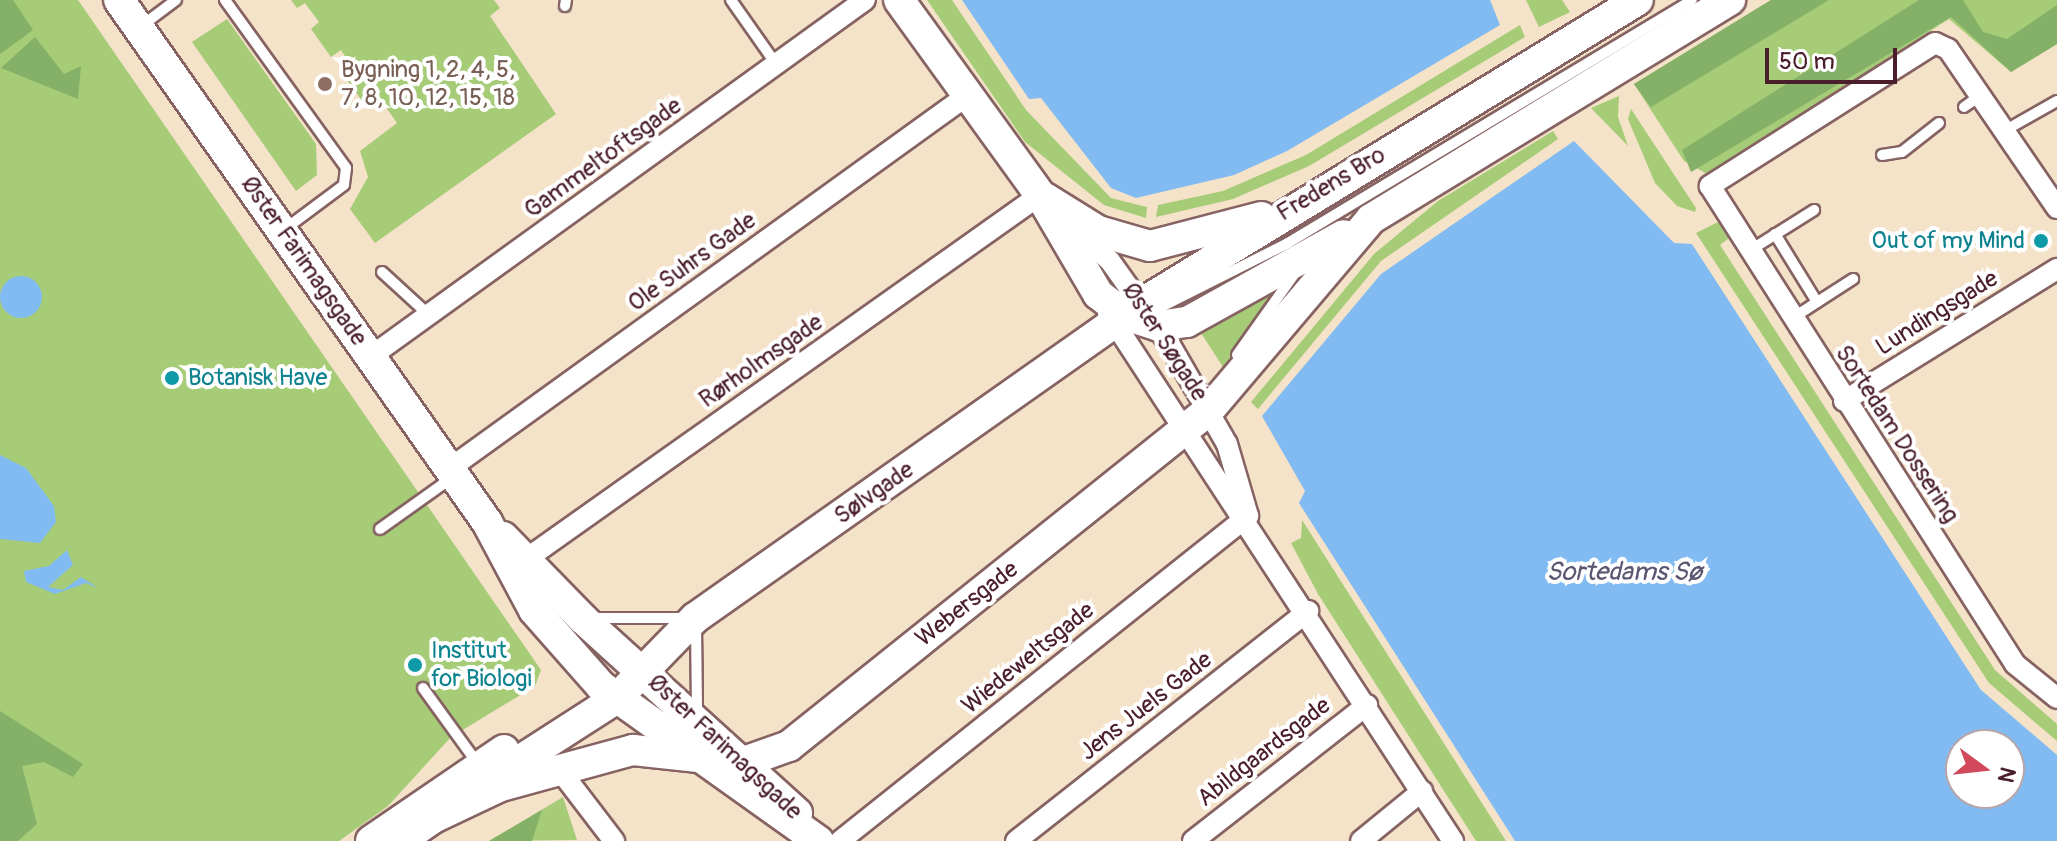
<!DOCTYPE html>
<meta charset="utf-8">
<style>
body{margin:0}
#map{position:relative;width:2057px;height:841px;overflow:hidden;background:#f4e2c9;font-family:Pangolin,sans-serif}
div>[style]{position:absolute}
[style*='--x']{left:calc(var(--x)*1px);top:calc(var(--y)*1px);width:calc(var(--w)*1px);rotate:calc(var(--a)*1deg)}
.green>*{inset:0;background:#a6cc77}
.forest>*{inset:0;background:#84b068}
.water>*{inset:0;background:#81bbf2}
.round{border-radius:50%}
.roads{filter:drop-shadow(2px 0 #866362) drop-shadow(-2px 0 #866362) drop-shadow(0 2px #866362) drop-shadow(0 -2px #866362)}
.lane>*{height:10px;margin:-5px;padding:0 5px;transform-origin:5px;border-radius:5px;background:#fff}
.street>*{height:20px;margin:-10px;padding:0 10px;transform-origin:10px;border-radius:10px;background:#fff}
.secondary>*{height:30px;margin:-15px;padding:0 15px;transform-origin:15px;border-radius:15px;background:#fff}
.dots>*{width:22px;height:22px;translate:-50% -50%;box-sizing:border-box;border:4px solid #fff;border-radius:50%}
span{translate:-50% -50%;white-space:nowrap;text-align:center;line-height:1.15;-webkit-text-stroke:8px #fff;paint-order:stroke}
.education-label{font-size:24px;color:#785e54}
.left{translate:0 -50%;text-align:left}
.street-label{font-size:24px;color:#4a1f2b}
.culture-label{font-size:24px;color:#0d838f}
.right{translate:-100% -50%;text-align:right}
.water-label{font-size:26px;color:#5d5671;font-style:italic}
.north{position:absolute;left:1945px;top:729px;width:80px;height:80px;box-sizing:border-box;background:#fff;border:2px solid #b7a5aa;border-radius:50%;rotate:105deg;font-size:22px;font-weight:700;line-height:32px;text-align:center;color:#4a1f2b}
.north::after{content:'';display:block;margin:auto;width:28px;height:36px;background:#d1495b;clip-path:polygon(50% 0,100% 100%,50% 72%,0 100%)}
.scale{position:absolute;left:1765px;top:48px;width:132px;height:36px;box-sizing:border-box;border:4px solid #4a1f2b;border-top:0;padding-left:10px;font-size:24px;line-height:28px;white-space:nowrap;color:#4a1f2b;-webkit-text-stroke:6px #fff;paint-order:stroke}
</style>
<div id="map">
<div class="green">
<div style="clip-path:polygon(0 0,78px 0,541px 670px,535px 686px,451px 737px,388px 806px,339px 841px,0 841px)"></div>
<div style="clip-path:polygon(291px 0,494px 0,500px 8px,490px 16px,556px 114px,375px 243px,350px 209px,368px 177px,360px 151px,397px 123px,378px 96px,365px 105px,345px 77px,354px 70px,341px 50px,331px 57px,311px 29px,319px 22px,305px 3px,297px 8px)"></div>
<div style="clip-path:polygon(927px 0,952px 0,1026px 110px,1111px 198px,1147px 207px,1146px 218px,1104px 205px,1025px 142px)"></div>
<div style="clip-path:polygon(1526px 0,1562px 0,1570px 12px,1539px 27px)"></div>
<div style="clip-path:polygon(1771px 0,2057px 0,2057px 44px,2011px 72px,1949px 19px,1707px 174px,1684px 161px,1634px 84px)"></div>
<div style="clip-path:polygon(227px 19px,316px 144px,317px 175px,296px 191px,192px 42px)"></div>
<div style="clip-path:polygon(1520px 25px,1525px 37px,1309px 166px,1233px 199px,1156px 217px,1158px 205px,1223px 191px,1306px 155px)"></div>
<div style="clip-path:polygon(1619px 96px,1618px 117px,1628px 146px,1591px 108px)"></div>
<div style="clip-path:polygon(1631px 109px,1696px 208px,1695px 212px,1677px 206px,1655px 183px,1628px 119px)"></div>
<div style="clip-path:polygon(1553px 131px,1558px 139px,1381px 261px,1258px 409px,1251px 402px,1374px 254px,1438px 201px)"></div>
<div style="clip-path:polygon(1718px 222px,1729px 238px,1720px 245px,1995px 670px,2057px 724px,2057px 741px,1989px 683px,1696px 233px)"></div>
<div style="clip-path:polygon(1282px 284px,1247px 335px,1223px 367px,1199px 330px)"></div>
<div style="clip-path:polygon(1302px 520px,1506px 841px,1476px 841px,1318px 594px,1291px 543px,1301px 538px)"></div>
<div style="clip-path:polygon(563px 797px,577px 840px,489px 841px)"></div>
</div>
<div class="forest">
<div style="clip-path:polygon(0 0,13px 0,33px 30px,0 54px)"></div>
<div style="clip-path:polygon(1771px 0,1829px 0,1651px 107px,1634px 84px)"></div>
<div style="clip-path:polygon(1919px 0,1963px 0,1983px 32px,2007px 39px,2057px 5px,2057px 44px,2011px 72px,1951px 17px,1691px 172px,1682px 150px)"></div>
<div style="clip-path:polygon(35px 37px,64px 74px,81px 66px,78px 99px,1px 68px)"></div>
<div style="clip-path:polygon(0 711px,83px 764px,73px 777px,44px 762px,22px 766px,37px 824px,18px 841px,0 841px)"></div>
<div style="clip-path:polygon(542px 810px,532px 841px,489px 841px)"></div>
</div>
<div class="water">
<div style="clip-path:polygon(962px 0,1490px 0,1500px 25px,1287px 151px,1234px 175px,1136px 198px,1111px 188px,1041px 98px,1029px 99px)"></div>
<div style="clip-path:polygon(evenodd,1574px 141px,1674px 243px,1692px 244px,1981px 690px,2057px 755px,2057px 841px,1515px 841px,1299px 503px,1305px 491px,1262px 416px,1381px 274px,1574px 141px,1961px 745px,2009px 745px,2009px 793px,1961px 793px,1961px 745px)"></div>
<div class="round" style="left:0;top:276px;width:42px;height:42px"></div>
<div style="clip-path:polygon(0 455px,26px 468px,54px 506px,56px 522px,40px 543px,0 539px)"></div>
<div style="clip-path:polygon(67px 550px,73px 565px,48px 587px,63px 590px,81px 577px,98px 588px,86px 583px,55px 594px,26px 582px,24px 571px,49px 566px)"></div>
</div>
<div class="roads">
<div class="lane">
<div style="--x:225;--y:0;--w:207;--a:54.2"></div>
<div style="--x:346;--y:168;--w:17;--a:97"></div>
<div style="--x:344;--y:185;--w:74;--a:143.3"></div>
<div style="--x:731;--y:0;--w:78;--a:54.9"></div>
<div style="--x:565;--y:6;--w:6;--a:-81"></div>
<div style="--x:140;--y:27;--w:45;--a:-36.9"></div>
<div style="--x:1964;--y:107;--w:19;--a:-35"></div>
<div style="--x:2004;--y:131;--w:61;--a:-29.5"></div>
<div style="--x:1882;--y:155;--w:20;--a:-9"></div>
<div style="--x:1902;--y:152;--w:47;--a:-38.1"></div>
<div style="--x:1775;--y:234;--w:80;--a:58.3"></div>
<div style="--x:1749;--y:251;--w:77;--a:-32.2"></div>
<div style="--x:382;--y:272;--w:64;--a:42.5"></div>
<div style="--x:1151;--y:312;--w:153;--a:-26.7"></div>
<div style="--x:1288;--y:243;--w:471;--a:-31"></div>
<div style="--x:1791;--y:319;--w:74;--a:-32.8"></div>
<div style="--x:1237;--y:355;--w:100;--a:-54.7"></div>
<div style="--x:380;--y:529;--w:90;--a:-35.5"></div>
<div style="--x:592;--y:618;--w:96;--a:0"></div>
<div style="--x:696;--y:626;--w:88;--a:89.3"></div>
<div style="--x:423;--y:688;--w:94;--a:54.1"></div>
</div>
<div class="street">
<div style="--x:2057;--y:208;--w:193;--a:-124.4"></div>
<div style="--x:1948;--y:49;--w:14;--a:-155"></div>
<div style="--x:1935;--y:43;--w:267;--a:147.6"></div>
<div style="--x:1710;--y:186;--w:567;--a:57.46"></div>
<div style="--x:2015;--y:664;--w:54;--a:39"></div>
<div style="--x:1075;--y:228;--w:48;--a:43.3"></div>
<div style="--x:1110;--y:261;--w:103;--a:54.5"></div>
<div style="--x:1170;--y:345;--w:114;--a:60.1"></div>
<div style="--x:1227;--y:444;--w:75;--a:73.7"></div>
<div style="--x:1108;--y:313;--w:631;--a:56.84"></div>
<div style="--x:370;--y:357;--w:610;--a:-35.8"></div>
<div style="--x:1844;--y:401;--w:251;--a:-31.8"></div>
<div style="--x:449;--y:469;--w:636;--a:-35.79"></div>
<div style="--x:515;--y:567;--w:643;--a:-35.32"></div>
<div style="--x:1040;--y:195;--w:13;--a:45"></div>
<div style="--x:559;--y:769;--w:91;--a:52.6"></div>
<div style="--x:840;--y:841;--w:522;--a:-38.54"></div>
<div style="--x:1016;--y:841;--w:372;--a:-38.2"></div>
<div style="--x:1193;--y:841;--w:221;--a:-38"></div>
<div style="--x:1361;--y:841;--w:79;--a:-39.3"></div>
</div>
<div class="secondary">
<div style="--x:119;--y:0;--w:639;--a:54.82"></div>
<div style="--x:487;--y:522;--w:100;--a:61.9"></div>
<div style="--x:534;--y:610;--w:101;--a:48.6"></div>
<div style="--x:601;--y:686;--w:267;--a:35.5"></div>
<div style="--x:899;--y:0;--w:241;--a:54.1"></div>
<div style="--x:1040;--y:195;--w:115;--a:59.6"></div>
<div style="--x:1098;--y:294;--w:34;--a:38"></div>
<div style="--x:1125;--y:315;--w:35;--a:18"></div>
<div style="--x:1158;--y:326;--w:29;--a:-8"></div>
<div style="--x:1187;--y:322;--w:179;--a:-29"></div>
<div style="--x:1045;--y:198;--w:62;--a:31.9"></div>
<div style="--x:1098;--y:231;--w:54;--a:16.1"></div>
<div style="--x:1150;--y:246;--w:115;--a:-14.6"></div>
<div style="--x:503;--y:537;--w:115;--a:45.7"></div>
<div style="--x:583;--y:619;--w:289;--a:42.2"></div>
<div style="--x:491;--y:779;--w:150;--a:-32.7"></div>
<div style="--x:617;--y:698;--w:112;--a:-45.7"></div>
<div style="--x:695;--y:618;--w:547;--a:-35.17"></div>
<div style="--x:1142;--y:303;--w:581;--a:-31.42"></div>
<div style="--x:429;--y:820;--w:80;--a:-25.3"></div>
<div style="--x:501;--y:786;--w:137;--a:-15.3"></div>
<div style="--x:633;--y:750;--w:112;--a:6.2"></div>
<div style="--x:744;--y:762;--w:48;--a:-19.6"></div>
<div style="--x:789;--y:746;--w:538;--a:-38.66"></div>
<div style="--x:1209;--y:410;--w:250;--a:-49.7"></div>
<div style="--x:1371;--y:219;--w:421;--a:-31.4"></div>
<div style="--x:371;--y:841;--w:161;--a:-34.4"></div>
<div style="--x:400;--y:841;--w:55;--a:-34.6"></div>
</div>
</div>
<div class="dots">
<div style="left:325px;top:84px;background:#8d6e63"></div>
<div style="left:2041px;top:241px;background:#0f9aa8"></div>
<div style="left:172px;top:378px;background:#0f9aa8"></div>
<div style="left:415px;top:665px;background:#0f9aa8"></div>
</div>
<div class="education-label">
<span class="left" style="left:341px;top:84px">Bygning 1, 2, 4, 5,<br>7, 8, 10, 12, 15, 18</span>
</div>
<div class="street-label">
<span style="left:603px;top:158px;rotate:-36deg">Gammeltoftsgade</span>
<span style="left:1331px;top:184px;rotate:-31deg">Fredens Bro</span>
<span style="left:304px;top:261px;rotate:55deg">Øster Farimagsgade</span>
<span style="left:692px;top:262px;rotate:-36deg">Ole Suhrs Gade</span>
<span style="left:1937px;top:313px;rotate:-32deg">Lundingsgade</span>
<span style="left:1165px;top:342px;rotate:57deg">Øster Søgade</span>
<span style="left:761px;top:361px;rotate:-35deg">Rørholmsgade</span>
<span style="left:1897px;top:434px;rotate:57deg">Sortedam Dossering</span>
<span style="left:874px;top:493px;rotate:-35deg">Sølvgade</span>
<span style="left:967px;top:604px;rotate:-38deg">Webersgade</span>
<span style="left:1028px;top:658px;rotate:-39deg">Wiedeweltsgade</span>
<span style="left:1146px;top:706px;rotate:-38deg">Jens Juels Gade</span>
<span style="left:725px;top:747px;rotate:43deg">Øster Farimagsgade</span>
<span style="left:1264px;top:752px;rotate:-38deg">Abildgaardsgade</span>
</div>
<div class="culture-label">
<span class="right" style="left:2025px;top:241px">Out of my Mind</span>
<span class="left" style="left:188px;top:378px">Botanisk Have</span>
<span class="left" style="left:431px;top:665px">Institut<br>for Biologi</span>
</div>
<div class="water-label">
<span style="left:1624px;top:573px">Sortedams Sø</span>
</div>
<div class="north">N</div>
<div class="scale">50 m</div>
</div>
